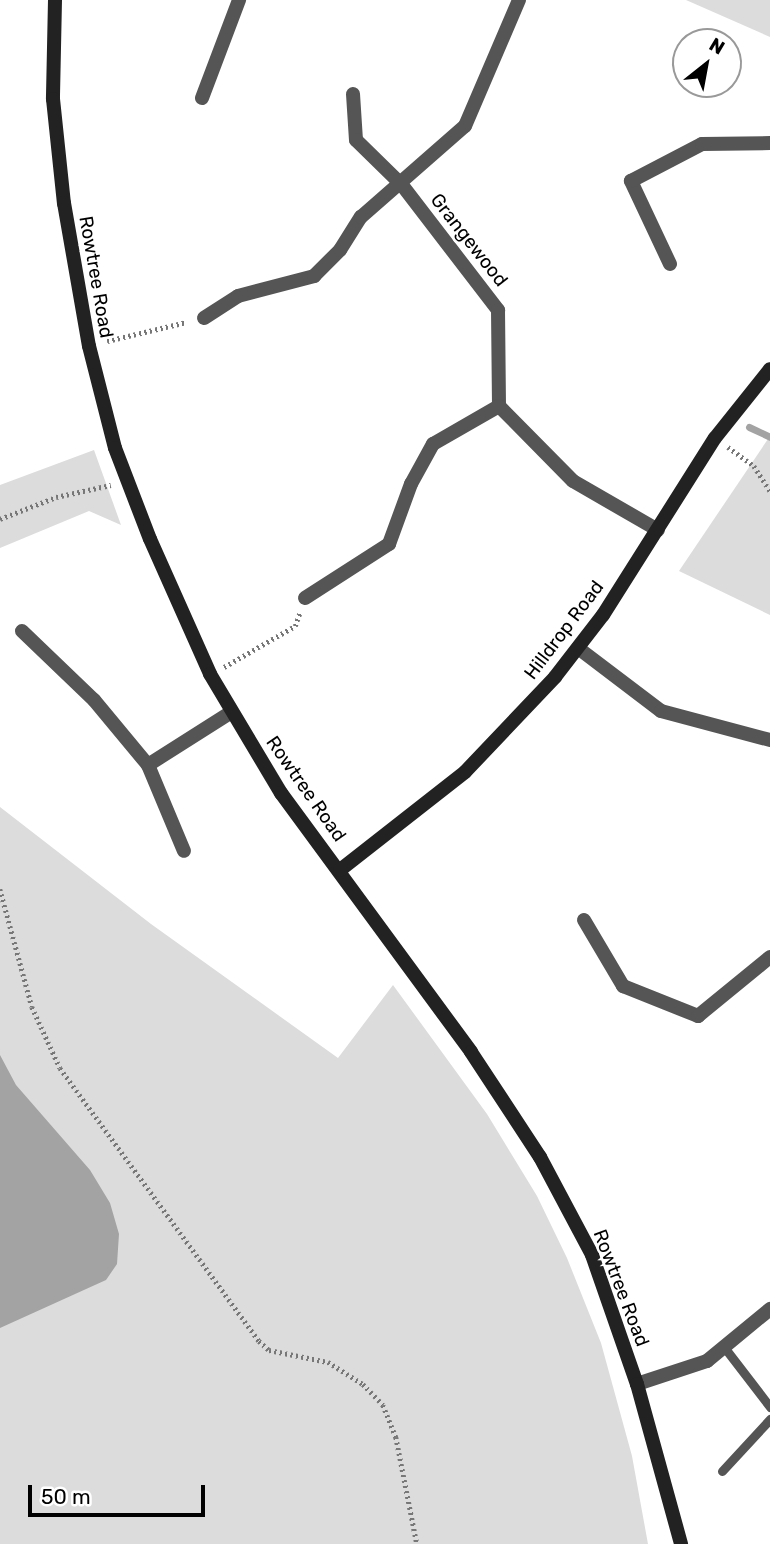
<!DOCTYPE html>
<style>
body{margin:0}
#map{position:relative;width:770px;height:1544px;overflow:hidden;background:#fff;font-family:Rubik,sans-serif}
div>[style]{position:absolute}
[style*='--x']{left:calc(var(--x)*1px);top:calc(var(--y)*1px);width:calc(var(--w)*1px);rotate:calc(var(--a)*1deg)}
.green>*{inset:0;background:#dcdcdc}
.water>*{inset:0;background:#a3a3a3}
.stream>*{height:7px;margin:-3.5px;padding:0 3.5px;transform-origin:3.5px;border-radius:3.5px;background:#a3a3a3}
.path>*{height:4.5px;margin-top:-2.25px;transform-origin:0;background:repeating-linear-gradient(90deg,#777 0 2px,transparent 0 5.5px)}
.lane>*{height:9px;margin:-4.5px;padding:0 4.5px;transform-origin:4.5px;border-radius:4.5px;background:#555}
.street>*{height:14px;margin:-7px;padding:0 7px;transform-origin:7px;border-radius:7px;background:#555}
.secondary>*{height:14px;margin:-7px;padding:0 7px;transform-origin:7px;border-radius:7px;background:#222}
span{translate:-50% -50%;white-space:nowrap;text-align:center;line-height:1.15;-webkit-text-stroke:5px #fff;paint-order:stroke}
.street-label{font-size:19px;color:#000}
.north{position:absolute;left:672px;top:28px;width:70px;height:70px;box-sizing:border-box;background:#fff;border:2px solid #999;border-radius:50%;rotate:31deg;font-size:19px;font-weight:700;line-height:28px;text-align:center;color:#000}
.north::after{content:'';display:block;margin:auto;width:24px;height:32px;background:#000;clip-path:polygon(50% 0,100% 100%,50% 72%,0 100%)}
.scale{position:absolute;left:28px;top:1485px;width:177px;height:32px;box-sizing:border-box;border:4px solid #000;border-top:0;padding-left:9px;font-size:21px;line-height:24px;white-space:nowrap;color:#000;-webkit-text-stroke:5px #fff;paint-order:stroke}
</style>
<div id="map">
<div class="green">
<div style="clip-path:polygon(686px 0,770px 0,770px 37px)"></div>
<div style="clip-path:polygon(770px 436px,770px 615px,679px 571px)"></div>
<div style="clip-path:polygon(94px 450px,121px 525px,89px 511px,0 548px,0 485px)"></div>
<div style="clip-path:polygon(0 807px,151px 924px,338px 1058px,393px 985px,487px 1114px,537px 1196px,567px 1258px,601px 1343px,632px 1456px,648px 1544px,0 1544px)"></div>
</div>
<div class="water">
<div style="clip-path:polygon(0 1055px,16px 1085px,90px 1170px,110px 1203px,119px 1234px,117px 1264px,106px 1280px,0 1328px)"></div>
</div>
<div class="stream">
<div style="--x:749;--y:427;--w:23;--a:25"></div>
</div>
<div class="path">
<div style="--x:107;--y:341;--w:82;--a:-13.4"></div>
<div style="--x:728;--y:447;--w:32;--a:36"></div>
<div style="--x:754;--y:466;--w:30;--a:57"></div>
<div style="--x:0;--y:519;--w:60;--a:-21.4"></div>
<div style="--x:56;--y:497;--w:56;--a:-12.3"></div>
<div style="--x:224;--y:667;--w:82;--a:-30"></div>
<div style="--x:295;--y:626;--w:15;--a:-70"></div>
<div style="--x:0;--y:889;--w:122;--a:74.8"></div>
<div style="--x:32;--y:1007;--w:67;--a:65.3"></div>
<div style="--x:60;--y:1068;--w:338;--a:53.9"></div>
<div style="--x:259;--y:1341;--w:13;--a:42"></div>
<div style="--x:269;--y:1350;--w:60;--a:11.5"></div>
<div style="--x:328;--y:1362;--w:41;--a:32.2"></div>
<div style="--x:363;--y:1384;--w:29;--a:46"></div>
<div style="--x:383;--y:1405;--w:35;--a:68"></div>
<div style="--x:396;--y:1437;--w:109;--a:78.9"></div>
</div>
<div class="lane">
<div style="--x:724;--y:1347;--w:76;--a:52.5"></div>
<div style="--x:722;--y:1471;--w:71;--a:-47.3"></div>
</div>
<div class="street">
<div style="--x:353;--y:94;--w:46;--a:86.3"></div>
<div style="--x:356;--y:140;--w:64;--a:44.4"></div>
<div style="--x:402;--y:185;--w:158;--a:52.5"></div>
<div style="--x:498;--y:310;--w:96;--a:89.4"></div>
<div style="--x:499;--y:406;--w:105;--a:45.4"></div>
<div style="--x:573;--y:481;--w:98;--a:30"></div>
<div style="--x:202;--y:98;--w:105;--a:-69.3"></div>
<div style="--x:670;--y:264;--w:92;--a:-115.2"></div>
<div style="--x:631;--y:181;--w:80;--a:-27.5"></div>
<div style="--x:702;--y:144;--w:68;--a:-0.8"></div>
<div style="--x:204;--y:318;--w:40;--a:-32.9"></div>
<div style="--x:238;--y:296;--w:79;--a:-14.7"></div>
<div style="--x:314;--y:276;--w:37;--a:-45"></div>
<div style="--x:340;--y:250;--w:39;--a:-58"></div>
<div style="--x:361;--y:217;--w:138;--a:-41.2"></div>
<div style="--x:465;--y:126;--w:137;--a:-66.8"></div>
<div style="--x:305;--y:598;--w:100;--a:-32.7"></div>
<div style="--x:389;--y:544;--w:64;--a:-69.9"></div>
<div style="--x:411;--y:484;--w:46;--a:-61.2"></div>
<div style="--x:433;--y:444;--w:76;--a:-29.9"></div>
<div style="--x:22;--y:631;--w:100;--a:43.8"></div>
<div style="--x:94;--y:700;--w:85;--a:50.3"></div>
<div style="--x:148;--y:765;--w:93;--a:67.3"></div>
<div style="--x:578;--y:648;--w:104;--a:37.2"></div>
<div style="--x:661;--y:711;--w:113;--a:14.9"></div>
<div style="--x:148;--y:765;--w:97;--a:-32.4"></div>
<div style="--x:584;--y:920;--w:77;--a:59.4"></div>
<div style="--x:623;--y:986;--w:81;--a:21.8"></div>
<div style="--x:698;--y:1016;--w:93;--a:-39.3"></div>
<div style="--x:637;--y:1384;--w:74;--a:-18.2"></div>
<div style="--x:707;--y:1361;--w:82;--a:-39.5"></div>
</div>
<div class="secondary">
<div style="--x:55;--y:0;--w:99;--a:91.2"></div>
<div style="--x:53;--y:99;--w:105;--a:84"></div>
<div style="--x:64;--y:203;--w:145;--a:80.1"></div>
<div style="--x:89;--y:346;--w:105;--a:75.7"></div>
<div style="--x:115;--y:448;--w:97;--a:69"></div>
<div style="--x:150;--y:539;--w:148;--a:66"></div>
<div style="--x:210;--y:674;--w:139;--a:59.2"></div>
<div style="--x:281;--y:793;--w:321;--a:53.7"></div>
<div style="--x:471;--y:1052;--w:126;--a:56.7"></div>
<div style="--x:540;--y:1157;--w:111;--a:62"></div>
<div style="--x:592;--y:1255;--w:137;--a:70.8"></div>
<div style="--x:637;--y:1384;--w:166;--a:74.6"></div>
<div style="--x:340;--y:870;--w:159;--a:-38.1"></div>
<div style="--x:465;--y:772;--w:131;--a:-46.5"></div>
<div style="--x:555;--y:677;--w:78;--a:-52.3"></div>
<div style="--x:603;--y:615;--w:209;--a:-57.7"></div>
<div style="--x:715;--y:438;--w:88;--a:-51.4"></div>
</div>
<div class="street-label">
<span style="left:469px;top:240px;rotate:52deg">Grangewood</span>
<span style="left:96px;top:277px;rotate:80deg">Rowtree Road</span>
<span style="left:564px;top:630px;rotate:-53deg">Hilldrop Road</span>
<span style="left:306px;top:789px;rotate:55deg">Rowtree Road</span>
<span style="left:621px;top:1288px;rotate:69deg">Rowtree Road</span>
</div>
<div class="north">N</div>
<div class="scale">50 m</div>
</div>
